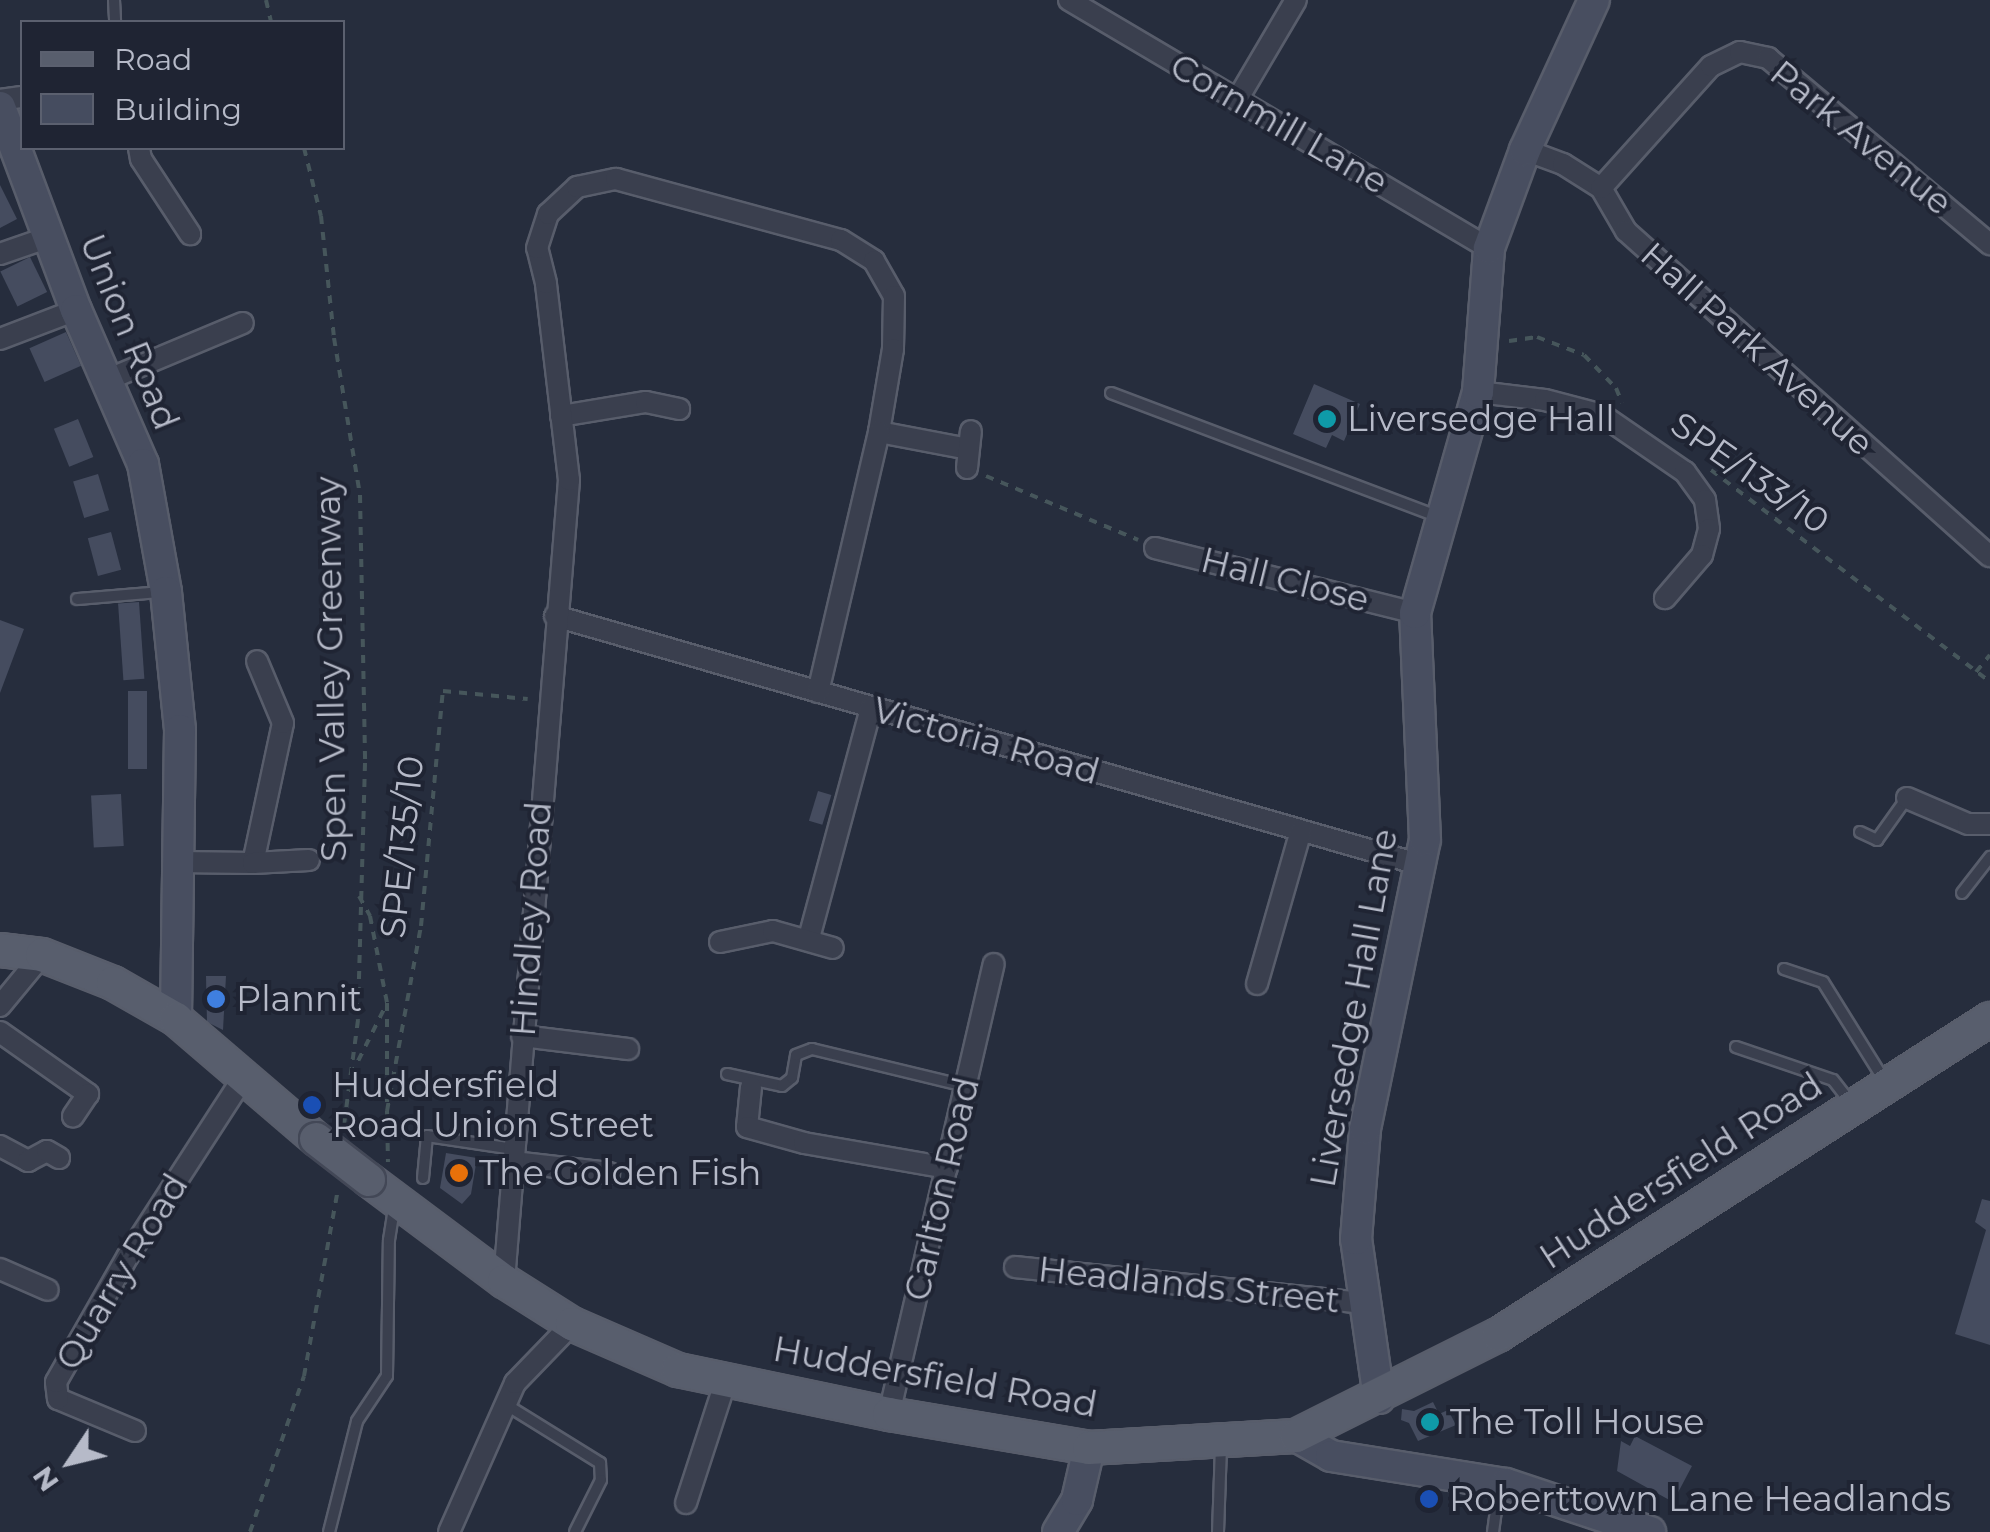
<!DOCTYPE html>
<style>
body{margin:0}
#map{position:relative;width:1990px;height:1532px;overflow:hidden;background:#262d3d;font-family:Montserrat,sans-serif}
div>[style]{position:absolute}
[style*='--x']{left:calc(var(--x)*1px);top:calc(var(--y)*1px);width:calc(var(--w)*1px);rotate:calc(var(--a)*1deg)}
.building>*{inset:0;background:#454c5f;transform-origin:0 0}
.path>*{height:4px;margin-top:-2px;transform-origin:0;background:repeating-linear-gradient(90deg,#46565b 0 8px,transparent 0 16px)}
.roads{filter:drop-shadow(2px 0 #585d6b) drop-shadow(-2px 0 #585d6b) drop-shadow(0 2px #585d6b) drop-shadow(0 -2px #585d6b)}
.lane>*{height:10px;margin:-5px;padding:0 5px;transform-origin:5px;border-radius:5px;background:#3a3f4e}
.street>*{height:20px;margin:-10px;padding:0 10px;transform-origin:10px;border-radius:10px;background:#3a3f4e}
.secondary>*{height:30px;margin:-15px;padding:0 15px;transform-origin:15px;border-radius:15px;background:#484e60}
.primary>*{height:32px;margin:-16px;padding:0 16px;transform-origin:16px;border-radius:16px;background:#585e6d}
.bridges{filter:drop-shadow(2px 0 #434857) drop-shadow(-2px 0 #434857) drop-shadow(0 2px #434857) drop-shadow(0 -2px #434857)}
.primary-bridge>*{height:32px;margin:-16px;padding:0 16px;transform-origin:16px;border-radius:16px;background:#585e6d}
.dots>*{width:28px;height:28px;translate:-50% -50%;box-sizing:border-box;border:5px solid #1f2433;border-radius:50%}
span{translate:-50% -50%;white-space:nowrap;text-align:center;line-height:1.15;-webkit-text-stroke:8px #1f2433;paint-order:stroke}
.street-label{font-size:35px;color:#b6bac8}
.poi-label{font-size:35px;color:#b6bac8}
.left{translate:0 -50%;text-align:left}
.legend{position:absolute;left:20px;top:20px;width:325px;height:130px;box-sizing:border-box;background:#1f2433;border:2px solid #5b606f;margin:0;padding:12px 18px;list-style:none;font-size:30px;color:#b6bac8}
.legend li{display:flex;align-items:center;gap:20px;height:50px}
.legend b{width:50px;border:2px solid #5b606f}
.north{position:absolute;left:20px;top:1412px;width:100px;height:100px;-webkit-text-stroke:8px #1f2433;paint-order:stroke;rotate:235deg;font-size:28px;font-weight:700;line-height:40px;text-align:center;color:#b6bac8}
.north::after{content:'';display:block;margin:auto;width:35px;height:45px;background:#b6bac8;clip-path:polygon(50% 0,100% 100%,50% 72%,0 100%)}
</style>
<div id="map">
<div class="building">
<div style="clip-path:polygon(0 185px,17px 219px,0 228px)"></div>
<div style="left:30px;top:257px;width:39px;height:33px;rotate:64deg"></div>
<div style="left:66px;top:332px;width:37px;height:40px;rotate:66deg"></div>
<div style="clip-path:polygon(1314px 384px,1360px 404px,1344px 441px,1332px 435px,1326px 448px,1293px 434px)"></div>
<div style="left:78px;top:419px;width:41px;height:26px;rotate:68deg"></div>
<div style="left:98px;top:474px;width:38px;height:26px;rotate:73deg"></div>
<div style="left:111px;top:532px;width:39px;height:24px;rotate:75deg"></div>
<div style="left:139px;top:602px;width:77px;height:21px;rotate:86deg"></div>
<div style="clip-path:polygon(0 620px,24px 629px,0 693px)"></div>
<div style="left:128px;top:691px;width:19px;height:78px"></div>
<div style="left:818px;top:791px;width:14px;height:31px;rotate:17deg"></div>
<div style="left:121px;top:794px;width:52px;height:30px;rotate:87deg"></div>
<div style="clip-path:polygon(206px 976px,226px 976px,223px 1030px,207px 1022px)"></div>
<div style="clip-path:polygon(446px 1153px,477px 1158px,471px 1194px,462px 1204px,440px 1188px)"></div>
<div style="clip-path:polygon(1982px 1199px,1990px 1201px,1990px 1345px,1955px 1334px,1986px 1230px,1975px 1222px)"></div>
<div style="clip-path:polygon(1433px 1402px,1439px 1414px,1448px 1410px,1456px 1425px,1418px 1441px,1409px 1423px,1401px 1420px,1402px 1409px,1414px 1411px)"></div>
<div style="clip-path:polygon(1635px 1436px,1692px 1466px,1673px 1502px,1617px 1471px,1621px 1441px,1630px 1446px)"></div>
</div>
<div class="path">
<div style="--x:266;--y:0;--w:23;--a:77"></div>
<div style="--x:304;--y:148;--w:70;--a:76"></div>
<div style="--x:321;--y:216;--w:123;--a:83.9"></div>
<div style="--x:334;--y:338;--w:159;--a:80.6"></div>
<div style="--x:360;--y:495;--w:268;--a:88.9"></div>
<div style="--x:365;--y:763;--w:257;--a:91.6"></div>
<div style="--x:358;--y:1020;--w:106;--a:97.6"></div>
<div style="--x:1509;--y:341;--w:28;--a:-8"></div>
<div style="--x:1537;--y:337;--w:50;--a:21"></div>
<div style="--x:1584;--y:355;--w:46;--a:45.9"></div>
<div style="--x:1616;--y:388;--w:16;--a:68"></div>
<div style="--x:1711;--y:470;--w:350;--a:37.2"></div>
<div style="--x:986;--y:476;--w:165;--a:22.8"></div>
<div style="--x:1976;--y:672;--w:22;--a:-51"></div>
<div style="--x:359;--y:896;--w:23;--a:61"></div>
<div style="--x:370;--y:916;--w:89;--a:78.9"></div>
<div style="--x:387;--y:1003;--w:99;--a:90"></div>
<div style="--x:351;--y:1075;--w:76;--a:-63.4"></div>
<div style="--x:387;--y:1111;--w:188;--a:-79.6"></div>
<div style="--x:421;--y:926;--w:236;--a:-84.7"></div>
<div style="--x:443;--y:691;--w:85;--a:5.4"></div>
<div style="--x:387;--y:1111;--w:51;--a:88.9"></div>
<div style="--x:250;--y:1532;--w:165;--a:-70.9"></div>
<div style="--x:304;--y:1376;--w:190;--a:-79.7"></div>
</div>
<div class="roads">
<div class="lane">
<div style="--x:114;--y:0;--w:22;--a:87"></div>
<div style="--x:1111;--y:393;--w:348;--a:20.7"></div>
<div style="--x:77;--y:599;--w:83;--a:-4.8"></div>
<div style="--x:1860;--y:832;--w:19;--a:25"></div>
<div style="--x:1877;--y:840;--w:52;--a:-54.5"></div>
<div style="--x:1962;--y:893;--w:46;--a:-52.1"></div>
<div style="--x:1784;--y:969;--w:41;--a:18.4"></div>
<div style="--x:1823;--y:982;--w:115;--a:58.1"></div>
<div style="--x:1736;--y:1047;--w:102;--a:18.8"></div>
<div style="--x:1833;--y:1080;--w:28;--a:52"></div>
<div style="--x:727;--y:1074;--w:56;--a:12.3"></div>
<div style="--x:782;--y:1086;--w:13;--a:-39"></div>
<div style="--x:792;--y:1078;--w:23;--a:-80"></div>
<div style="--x:796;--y:1055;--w:17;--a:-21"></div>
<div style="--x:812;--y:1049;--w:157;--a:13.6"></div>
<div style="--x:423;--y:1178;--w:42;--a:-84.6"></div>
<div style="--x:427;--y:1136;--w:88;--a:8.5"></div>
<div style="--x:505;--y:1404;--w:112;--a:31.8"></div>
<div style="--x:600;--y:1463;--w:17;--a:87"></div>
<div style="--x:601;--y:1480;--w:58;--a:116.6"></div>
<div style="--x:329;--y:1532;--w:114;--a:-75.8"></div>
<div style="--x:357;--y:1421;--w:54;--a:-56.3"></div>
<div style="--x:387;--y:1376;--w:136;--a:-89.2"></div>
<div style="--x:389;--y:1240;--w:32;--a:-81"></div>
<div style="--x:1218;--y:1532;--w:86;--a:-88"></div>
<div style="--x:1493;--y:1532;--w:43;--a:-82.1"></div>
</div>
<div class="street">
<div style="--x:1069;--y:0;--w:488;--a:30.6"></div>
<div style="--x:0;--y:100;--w:22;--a:-8"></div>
<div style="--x:1237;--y:100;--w:116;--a:-59.5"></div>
<div style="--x:139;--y:148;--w:11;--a:80"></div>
<div style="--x:141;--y:159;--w:90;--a:56.8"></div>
<div style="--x:1525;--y:150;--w:40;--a:20.2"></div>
<div style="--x:1563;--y:164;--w:45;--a:32.3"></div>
<div style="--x:1601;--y:188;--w:50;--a:59.8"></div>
<div style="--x:1626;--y:231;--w:488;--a:41.8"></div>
<div style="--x:1601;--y:188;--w:164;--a:-48"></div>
<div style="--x:1711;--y:66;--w:32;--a:-26"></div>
<div style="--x:1740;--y:52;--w:29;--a:12"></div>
<div style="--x:1768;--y:58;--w:290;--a:40"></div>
<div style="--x:0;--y:254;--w:52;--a:-19.1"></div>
<div style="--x:0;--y:339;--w:81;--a:-20.9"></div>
<div style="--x:109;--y:379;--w:145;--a:-22.7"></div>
<div style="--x:1478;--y:392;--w:67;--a:6.8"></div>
<div style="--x:1545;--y:400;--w:59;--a:14.7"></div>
<div style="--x:1602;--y:415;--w:101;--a:34.5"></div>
<div style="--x:1685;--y:472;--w:34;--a:54"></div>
<div style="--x:1705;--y:500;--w:29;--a:82"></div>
<div style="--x:1709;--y:529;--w:27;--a:105"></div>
<div style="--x:1702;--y:555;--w:57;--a:130.7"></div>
<div style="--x:561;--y:416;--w:86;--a:-9.4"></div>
<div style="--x:646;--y:402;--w:34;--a:12"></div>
<div style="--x:879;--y:432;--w:91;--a:10.8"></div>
<div style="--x:967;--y:468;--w:37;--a:-84"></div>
<div style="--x:1155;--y:548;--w:268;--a:14"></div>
<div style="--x:555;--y:616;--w:898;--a:16.03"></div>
<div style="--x:1907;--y:798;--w:66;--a:23.1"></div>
<div style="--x:1968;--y:824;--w:22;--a:0"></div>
<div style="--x:178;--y:862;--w:75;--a:0.8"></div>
<div style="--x:253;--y:863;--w:143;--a:-77.9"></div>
<div style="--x:283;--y:723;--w:67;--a:-112.8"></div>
<div style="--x:253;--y:863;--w:56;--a:-3.1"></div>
<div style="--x:809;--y:938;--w:238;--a:-74.9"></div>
<div style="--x:720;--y:942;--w:54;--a:-11.7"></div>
<div style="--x:773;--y:931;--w:62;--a:15.8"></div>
<div style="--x:1257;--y:984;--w:159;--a:-74"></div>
<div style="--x:0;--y:1006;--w:66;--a:-50.5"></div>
<div style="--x:0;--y:1032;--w:108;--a:35.2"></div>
<div style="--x:88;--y:1094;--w:27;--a:124"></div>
<div style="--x:522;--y:1036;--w:107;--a:7"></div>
<div style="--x:751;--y:1087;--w:40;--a:95.7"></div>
<div style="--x:747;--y:1127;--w:59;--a:15.7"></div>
<div style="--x:804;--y:1143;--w:145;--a:9.9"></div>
<div style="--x:0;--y:1146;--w:32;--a:28"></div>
<div style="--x:28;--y:1161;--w:21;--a:-28"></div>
<div style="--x:47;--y:1151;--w:14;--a:30"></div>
<div style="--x:513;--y:1162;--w:97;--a:6.5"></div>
<div style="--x:1015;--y:1267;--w:351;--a:5.9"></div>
<div style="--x:0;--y:1269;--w:52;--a:23.6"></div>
<div style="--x:504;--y:1281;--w:804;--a:-85.36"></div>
<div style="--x:569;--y:480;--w:198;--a:-96.7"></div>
<div style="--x:546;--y:283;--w:36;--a:-104"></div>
<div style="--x:537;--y:248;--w:36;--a:-72"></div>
<div style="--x:548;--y:214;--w:40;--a:-43"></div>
<div style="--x:577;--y:187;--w:40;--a:-12"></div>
<div style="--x:616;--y:179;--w:233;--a:15.2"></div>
<div style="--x:841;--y:240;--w:39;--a:32"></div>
<div style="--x:874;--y:261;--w:40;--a:60.3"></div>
<div style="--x:894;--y:296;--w:53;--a:91.1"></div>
<div style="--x:893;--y:349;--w:84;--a:99.6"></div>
<div style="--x:879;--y:432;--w:267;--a:103.2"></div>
<div style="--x:889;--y:1414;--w:462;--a:-76.9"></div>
<div style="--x:135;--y:1431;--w:83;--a:-157.4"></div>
<div style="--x:58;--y:1399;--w:17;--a:-97"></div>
<div style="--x:56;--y:1382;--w:145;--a:-60.3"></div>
<div style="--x:128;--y:1256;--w:213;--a:-57.1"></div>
<div style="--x:686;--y:1503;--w:129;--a:-72"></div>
<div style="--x:449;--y:1532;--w:163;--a:-66.1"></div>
<div style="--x:515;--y:1383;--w:82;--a:-46"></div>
</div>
<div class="secondary">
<div style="--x:0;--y:107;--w:217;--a:69.5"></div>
<div style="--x:76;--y:310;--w:168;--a:66.5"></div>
<div style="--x:143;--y:464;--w:130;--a:79.8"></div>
<div style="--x:166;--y:592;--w:139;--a:84.2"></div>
<div style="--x:180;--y:730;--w:289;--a:90.8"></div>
<div style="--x:1379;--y:1398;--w:161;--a:-98.2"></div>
<div style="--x:1356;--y:1239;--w:110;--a:-85.3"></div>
<div style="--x:1365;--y:1129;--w:295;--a:-78.3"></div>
<div style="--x:1425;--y:840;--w:227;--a:-92.5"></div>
<div style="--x:1415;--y:613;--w:230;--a:-74.1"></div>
<div style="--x:1478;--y:392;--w:144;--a:-85.6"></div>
<div style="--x:1489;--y:248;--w:104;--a:-69.8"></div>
<div style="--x:1525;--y:150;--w:165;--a:-65.3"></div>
<div style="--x:1296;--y:1436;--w:40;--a:29.7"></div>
<div style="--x:1331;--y:1456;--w:177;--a:9.1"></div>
<div style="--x:1506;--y:1484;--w:152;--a:18.4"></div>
<div style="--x:1058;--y:1532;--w:37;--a:-59"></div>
<div style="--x:1077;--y:1500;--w:53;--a:-77"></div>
</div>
<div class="primary">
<div style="--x:0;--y:950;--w:42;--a:6.8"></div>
<div style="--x:42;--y:955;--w:76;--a:21.5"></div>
<div style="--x:113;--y:983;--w:73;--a:29.7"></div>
<div style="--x:176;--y:1019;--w:184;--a:40.6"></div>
<div style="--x:369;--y:1180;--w:169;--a:36.8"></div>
<div style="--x:504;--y:1281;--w:80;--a:32.3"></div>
<div style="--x:572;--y:1324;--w:116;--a:23.5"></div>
<div style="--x:678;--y:1370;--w:216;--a:11.8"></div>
<div style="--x:889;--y:1414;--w:203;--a:9.6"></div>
<div style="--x:1089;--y:1448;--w:207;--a:-3.3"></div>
<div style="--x:1296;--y:1436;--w:226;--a:-26.6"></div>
<div style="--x:1498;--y:1335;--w:585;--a:-32.71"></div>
</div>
</div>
<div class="bridges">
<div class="primary-bridge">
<div style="--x:316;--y:1139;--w:67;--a:37.7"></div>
</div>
</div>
<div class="dots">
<div style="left:1327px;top:419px;background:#0f9aa8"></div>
<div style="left:216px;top:999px;background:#3f7fe0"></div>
<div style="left:312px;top:1105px;background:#1a4fb4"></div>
<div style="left:459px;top:1173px;background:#e8710a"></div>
<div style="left:1430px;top:1422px;background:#0f9aa8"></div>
<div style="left:1429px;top:1499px;background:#1a4fb4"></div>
</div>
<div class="street-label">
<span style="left:1279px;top:124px;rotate:30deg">Cornmill Lane</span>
<span style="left:1861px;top:138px;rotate:39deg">Park Avenue</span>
<span style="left:129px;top:332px;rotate:68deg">Union Road</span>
<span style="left:1757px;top:349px;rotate:42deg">Hall Park Avenue</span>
<span style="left:1750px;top:473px;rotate:35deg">SPE/133/10</span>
<span style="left:1285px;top:580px;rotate:14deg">Hall Close</span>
<span style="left:331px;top:669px;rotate:-91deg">Spen Valley Greenway</span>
<span style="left:986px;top:741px;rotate:16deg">Victoria Road</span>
<span style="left:402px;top:847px;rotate:-84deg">SPE/135/10</span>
<span style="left:531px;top:919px;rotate:-86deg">Hindley Road</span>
<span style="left:1354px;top:1008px;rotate:-80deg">Liversedge Hall Lane</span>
<span style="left:1681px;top:1171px;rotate:-33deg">Huddersfield Road</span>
<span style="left:942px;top:1189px;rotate:-77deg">Carlton Road</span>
<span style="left:122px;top:1272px;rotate:-59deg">Quarry Road</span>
<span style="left:1189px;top:1285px;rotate:6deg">Headlands Street</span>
<span style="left:935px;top:1377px;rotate:10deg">Huddersfield Road</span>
</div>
<div class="poi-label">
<span class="left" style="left:1347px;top:419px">Liversedge Hall</span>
<span class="left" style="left:236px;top:999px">Plannit</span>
<span class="left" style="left:332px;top:1105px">Huddersfield<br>Road Union Street</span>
<span class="left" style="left:479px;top:1173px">The Golden Fish</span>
<span class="left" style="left:1450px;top:1422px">The Toll House</span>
<span class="left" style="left:1449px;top:1499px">Roberttown Lane Headlands</span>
</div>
<ul class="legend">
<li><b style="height:12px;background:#585e6d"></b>Road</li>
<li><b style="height:28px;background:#454c5f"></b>Building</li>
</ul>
<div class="north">N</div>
</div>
